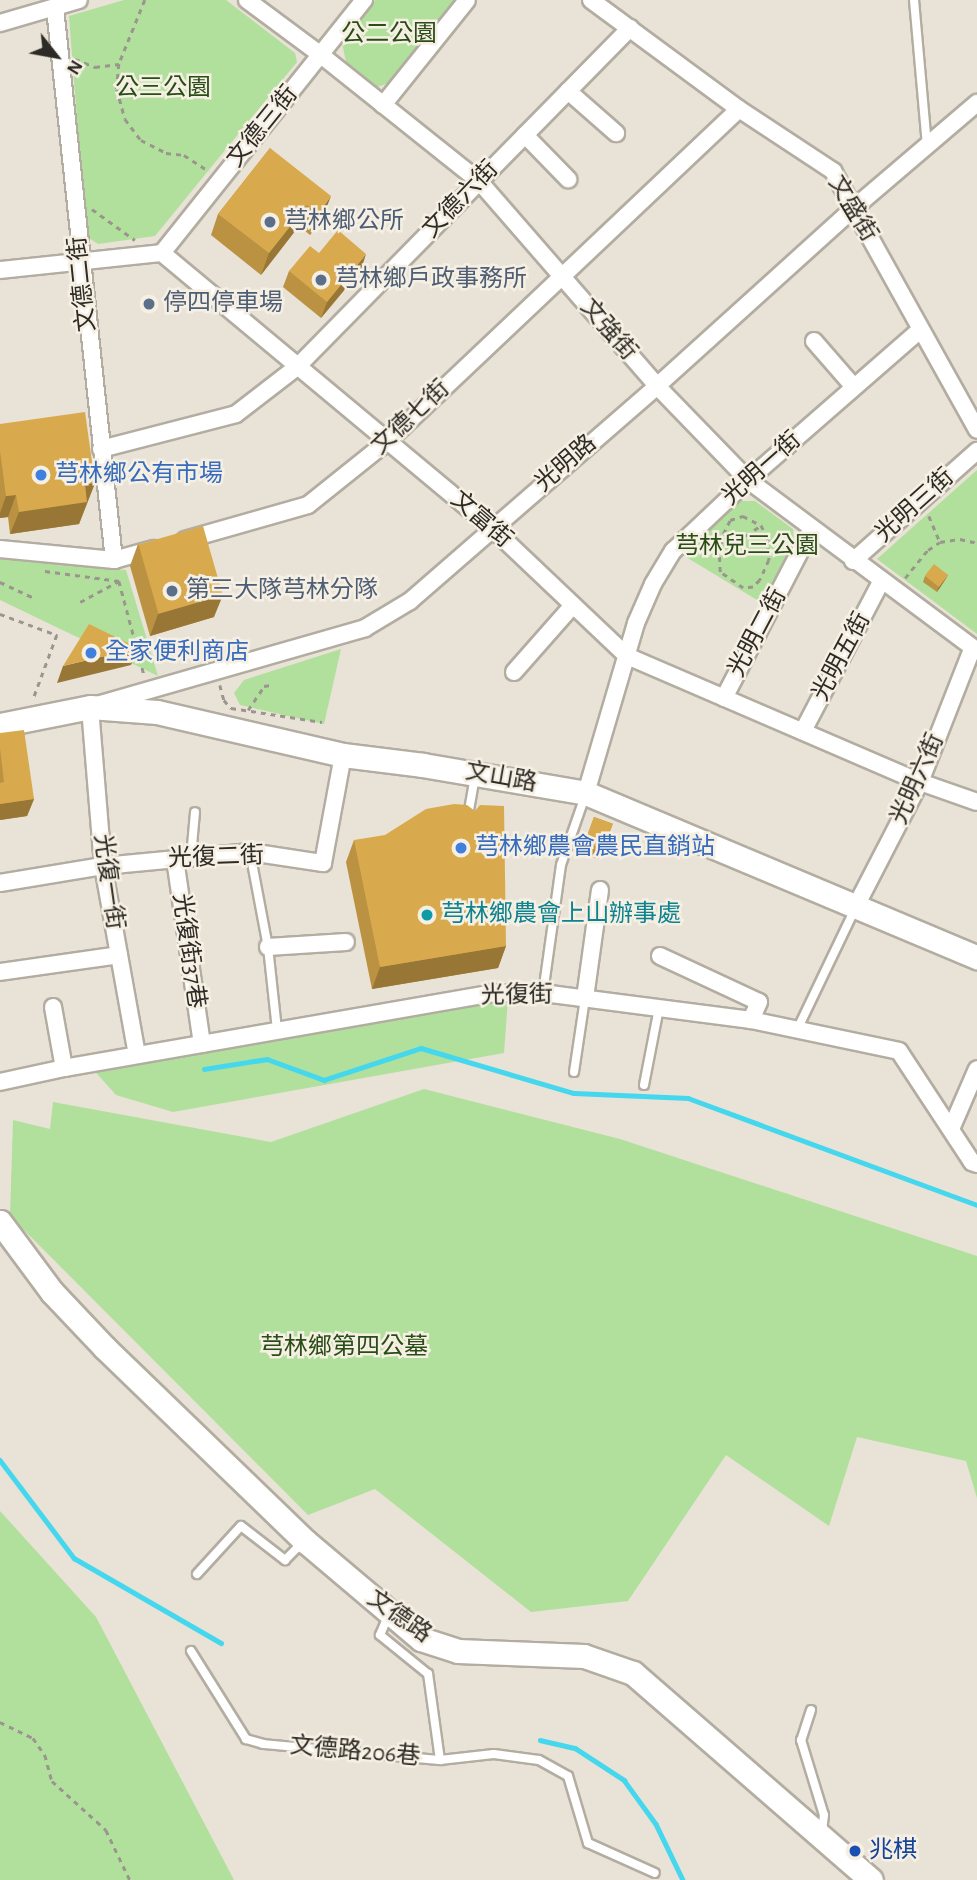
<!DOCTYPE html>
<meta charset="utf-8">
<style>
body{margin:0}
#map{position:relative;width:977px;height:1880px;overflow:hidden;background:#e9e2d6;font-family:"Alegreya Sans","Noto Sans TC",sans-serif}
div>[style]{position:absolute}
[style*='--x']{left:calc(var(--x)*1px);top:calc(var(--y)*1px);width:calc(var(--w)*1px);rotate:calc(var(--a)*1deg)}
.green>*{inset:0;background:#b0e09c}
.stream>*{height:4.5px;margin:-2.25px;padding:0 2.25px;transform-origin:2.25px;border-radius:2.25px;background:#45d7ed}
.path>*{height:2.5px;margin-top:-1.25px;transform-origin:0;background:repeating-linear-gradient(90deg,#9b968d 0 5px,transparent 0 10px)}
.roads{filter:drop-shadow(2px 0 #b3ada1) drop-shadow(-2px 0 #b3ada1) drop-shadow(0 2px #b3ada1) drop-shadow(0 -2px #b3ada1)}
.service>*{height:8px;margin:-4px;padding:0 4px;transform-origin:4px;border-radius:4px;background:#fff}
.minor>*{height:16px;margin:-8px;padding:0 8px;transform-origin:8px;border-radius:8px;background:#fff}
.secondary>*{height:23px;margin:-11.5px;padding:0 11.5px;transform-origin:11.5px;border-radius:11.5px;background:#fff}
.wall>*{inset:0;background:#bb9242;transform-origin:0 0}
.shaded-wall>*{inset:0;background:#987736}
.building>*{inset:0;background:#d9aa4d;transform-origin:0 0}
.dots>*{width:19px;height:19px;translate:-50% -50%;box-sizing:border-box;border:4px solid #f6efe3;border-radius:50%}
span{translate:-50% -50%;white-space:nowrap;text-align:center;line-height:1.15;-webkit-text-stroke:5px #f6efe3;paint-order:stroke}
.park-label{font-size:24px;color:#294d17}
.street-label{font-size:24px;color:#2d2b26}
.service-label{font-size:24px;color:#4e5e75}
.left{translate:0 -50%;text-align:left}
.shop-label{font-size:24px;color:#366cbe}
.culture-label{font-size:24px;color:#0d838f}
.transit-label{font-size:24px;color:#164399}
.north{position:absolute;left:21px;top:21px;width:70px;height:70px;-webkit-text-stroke:5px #f6efe3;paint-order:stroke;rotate:121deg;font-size:19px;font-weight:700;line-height:28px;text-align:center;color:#2d2b26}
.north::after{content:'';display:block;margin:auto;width:24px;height:32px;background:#2d2b26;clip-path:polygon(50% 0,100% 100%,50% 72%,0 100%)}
</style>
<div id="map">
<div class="green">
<div style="clip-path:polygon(124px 0,226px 0,295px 53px,297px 62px,155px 236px,98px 244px,86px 236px,69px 16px)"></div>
<div style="clip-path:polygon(375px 0,459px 0,392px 82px,377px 87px,346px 62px,342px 43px)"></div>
<div style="clip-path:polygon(977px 470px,977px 634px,877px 559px)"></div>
<div style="clip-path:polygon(741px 501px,755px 501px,793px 529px,794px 542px,762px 603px,681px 554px)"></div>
<div style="clip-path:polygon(0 559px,126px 570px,158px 676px,0 600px)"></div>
<div style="clip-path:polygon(341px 649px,324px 724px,240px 705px,234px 693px,244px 680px)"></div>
<div style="clip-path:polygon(508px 999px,504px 1053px,173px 1112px,116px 1095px,90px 1066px)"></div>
<div style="clip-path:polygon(424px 1089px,620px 1139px,977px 1256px,977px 1498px,966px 1461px,857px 1437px,829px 1526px,726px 1455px,628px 1601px,531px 1612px,375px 1489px,308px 1515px,10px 1216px,13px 1120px,50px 1129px,53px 1102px,271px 1142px)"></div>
<div style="clip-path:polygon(0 1511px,96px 1617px,234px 1880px,0 1880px)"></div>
</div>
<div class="stream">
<div style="--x:204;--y:1069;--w:64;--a:-9"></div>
<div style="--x:267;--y:1059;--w:61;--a:20.2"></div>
<div style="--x:324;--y:1080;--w:102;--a:-18.3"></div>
<div style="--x:421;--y:1048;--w:159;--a:16.4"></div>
<div style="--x:574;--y:1093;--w:114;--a:2.5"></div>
<div style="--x:688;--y:1098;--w:308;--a:20.3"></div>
<div style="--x:0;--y:1460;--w:123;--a:52.9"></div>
<div style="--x:74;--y:1558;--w:170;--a:30"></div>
<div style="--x:540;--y:1740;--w:36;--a:13"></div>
<div style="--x:575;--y:1748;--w:59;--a:33.1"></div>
<div style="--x:624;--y:1780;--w:54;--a:54"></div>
<div style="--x:656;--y:1824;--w:62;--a:64.3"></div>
</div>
<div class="path">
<div style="--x:145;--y:0;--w:69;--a:112.1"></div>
<div style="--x:119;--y:64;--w:25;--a:95"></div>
<div style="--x:117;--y:89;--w:31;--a:75"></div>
<div style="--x:125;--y:119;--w:26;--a:53"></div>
<div style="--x:141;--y:140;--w:28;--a:27"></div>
<div style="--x:166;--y:153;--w:18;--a:6"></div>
<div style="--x:184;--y:155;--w:30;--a:33"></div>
<div style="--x:75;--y:59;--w:22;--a:22"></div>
<div style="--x:95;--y:67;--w:24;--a:-7"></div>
<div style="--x:92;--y:209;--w:53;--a:35.8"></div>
<div style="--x:743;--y:516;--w:20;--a:27"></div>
<div style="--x:761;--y:525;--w:15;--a:62"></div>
<div style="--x:768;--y:538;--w:22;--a:87"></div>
<div style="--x:769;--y:560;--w:22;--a:114"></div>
<div style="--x:760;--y:580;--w:10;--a:135"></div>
<div style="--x:753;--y:587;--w:10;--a:174"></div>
<div style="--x:743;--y:588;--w:28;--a:-145"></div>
<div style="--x:720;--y:572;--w:19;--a:-93"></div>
<div style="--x:719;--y:553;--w:19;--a:-78"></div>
<div style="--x:723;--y:534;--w:16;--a:-63"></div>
<div style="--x:730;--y:520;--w:14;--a:-17"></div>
<div style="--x:929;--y:516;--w:28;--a:67"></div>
<div style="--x:723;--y:534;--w:23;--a:5"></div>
<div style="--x:746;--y:536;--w:19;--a:-36"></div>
<div style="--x:45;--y:571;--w:75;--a:7.7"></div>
<div style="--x:119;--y:581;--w:96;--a:75"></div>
<div style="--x:905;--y:578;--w:36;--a:-51"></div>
<div style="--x:928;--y:550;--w:14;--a:-34"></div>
<div style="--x:940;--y:542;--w:20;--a:-9"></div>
<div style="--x:960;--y:539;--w:17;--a:13"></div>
<div style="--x:0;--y:582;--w:38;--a:25"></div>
<div style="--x:80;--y:602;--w:44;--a:-28.3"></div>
<div style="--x:0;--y:614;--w:61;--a:20.2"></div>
<div style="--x:57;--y:635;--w:69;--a:110.3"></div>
<div style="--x:220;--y:685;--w:16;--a:75"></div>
<div style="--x:224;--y:700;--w:11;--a:49"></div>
<div style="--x:231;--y:708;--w:92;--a:8.7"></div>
<div style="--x:248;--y:710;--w:29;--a:-56"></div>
<div style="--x:264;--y:686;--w:7;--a:-8"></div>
<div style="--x:0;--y:1722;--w:37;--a:26"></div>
<div style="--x:33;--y:1738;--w:21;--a:55"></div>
<div style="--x:45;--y:1755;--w:27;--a:75"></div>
<div style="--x:52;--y:1781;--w:73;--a:42.2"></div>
<div style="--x:106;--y:1830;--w:55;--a:64.4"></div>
</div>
<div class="roads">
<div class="service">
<div style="--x:914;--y:0;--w:146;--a:84.9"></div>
<div style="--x:468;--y:816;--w:40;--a:-80"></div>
<div style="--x:250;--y:852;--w:97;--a:79.3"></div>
<div style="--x:268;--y:947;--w:83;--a:83.8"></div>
<div style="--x:191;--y:857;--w:45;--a:-84.9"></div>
<div style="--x:543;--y:993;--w:129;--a:-82"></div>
<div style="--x:561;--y:865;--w:73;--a:-70.8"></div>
<div style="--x:797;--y:1030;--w:134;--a:-64.4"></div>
<div style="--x:574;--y:1072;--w:75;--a:-81.5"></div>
<div style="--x:644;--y:1085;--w:78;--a:-79"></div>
<div style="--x:197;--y:1574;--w:65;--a:-47.5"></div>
<div style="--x:241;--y:1526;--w:56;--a:37.7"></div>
<div style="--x:285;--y:1560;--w:24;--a:-45"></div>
<div style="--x:191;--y:1651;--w:104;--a:58"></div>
<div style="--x:246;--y:1739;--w:18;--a:16"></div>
<div style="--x:263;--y:1744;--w:178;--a:5.2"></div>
<div style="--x:440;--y:1760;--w:87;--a:-97.9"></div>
<div style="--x:428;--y:1674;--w:62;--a:-140.9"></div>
<div style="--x:380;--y:1635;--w:21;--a:-67"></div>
<div style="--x:811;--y:1710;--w:32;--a:108"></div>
<div style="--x:801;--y:1740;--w:78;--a:73"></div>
<div style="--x:824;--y:1815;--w:17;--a:97"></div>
<div style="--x:440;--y:1760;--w:54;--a:-6.3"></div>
<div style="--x:494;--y:1754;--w:45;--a:7.6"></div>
<div style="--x:539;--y:1760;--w:33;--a:29"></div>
<div style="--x:568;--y:1776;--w:70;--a:73.4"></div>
<div style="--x:588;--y:1843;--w:73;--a:24.1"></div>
</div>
<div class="minor">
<div style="--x:247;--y:0;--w:92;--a:36.6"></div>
<div style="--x:321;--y:55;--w:202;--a:38.6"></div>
<div style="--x:479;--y:181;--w:271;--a:49"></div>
<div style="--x:657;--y:386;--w:131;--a:45.9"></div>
<div style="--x:748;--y:480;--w:286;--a:36.7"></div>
<div style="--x:591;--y:0;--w:184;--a:36.4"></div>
<div style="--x:739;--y:109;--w:113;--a:33.4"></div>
<div style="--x:833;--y:171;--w:296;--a:60.9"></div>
<div style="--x:55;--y:8;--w:555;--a:83.9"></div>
<div style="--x:0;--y:23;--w:82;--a:-16.2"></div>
<div style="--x:568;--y:91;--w:64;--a:41.2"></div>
<div style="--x:383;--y:105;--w:134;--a:-51.3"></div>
<div style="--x:525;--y:135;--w:62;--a:45.7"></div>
<div style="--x:162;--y:253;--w:324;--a:-51.4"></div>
<div style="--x:0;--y:270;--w:163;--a:-6"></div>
<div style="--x:162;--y:253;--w:430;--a:39.8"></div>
<div style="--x:492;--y:528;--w:186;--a:43.5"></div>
<div style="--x:627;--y:656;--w:319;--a:23.3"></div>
<div style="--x:920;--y:782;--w:60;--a:19.3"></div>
<div style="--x:814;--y:341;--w:61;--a:49"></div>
<div style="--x:101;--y:449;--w:139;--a:-14.5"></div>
<div style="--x:236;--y:414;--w:78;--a:-37.7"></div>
<div style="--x:298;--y:366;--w:474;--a:-45.5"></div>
<div style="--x:185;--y:540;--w:128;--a:-15.9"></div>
<div style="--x:308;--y:505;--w:102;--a:-38.7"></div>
<div style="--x:388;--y:441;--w:483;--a:-43.4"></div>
<div style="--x:0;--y:549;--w:115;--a:5.5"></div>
<div style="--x:114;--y:560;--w:41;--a:-15.8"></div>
<div style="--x:853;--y:561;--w:166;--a:-41.6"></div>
<div style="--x:514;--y:672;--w:89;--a:-48.6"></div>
<div style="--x:724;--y:698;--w:189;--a:-62.6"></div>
<div style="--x:803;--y:731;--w:168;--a:-62.4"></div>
<div style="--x:586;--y:793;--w:177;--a:-73.6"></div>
<div style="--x:636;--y:623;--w:43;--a:-66.4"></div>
<div style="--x:653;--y:584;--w:39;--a:-59"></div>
<div style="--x:673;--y:551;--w:103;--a:-43.4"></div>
<div style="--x:748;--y:480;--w:228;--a:-41.1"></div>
<div style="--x:175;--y:859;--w:187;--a:81.7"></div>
<div style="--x:0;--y:883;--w:104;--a:-9.4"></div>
<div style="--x:103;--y:866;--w:148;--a:-5.4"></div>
<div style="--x:250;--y:852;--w:74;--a:8.6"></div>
<div style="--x:323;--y:863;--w:110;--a:-79.5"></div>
<div style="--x:856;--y:906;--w:140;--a:-62.7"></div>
<div style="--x:920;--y:782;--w:143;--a:-68.6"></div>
<div style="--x:268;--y:947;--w:78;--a:-3.7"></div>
<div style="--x:660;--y:956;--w:109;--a:24.9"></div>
<div style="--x:759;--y:1002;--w:20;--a:114"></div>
<div style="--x:0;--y:972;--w:120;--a:-8.1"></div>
<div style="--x:585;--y:998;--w:109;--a:-82.1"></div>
<div style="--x:53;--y:1007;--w:62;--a:79.8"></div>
<div style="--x:137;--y:1055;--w:192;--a:-100.2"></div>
<div style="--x:103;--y:866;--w:160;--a:-94.7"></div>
<div style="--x:90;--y:707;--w:286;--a:-16"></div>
<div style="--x:365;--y:628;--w:52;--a:-31"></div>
<div style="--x:410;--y:601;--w:327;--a:-41"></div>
<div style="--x:657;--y:386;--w:266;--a:-42.1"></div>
<div style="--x:854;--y:208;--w:162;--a:-40.5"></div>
<div style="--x:0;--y:1082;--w:66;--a:-12.3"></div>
<div style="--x:64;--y:1068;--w:436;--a:-9.9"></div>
<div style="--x:493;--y:993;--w:50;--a:0"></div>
<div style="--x:543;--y:993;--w:210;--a:7.4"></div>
<div style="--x:751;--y:1020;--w:151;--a:11.8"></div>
<div style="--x:899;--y:1051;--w:133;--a:56.7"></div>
<div style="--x:972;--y:1162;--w:5;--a:22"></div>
<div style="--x:951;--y:1129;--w:65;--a:-66.6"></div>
</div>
<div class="secondary">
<div style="--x:0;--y:725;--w:92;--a:-11.3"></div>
<div style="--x:90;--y:707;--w:67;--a:4.3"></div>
<div style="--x:157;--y:712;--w:191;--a:13"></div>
<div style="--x:343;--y:755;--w:81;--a:7.1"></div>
<div style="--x:423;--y:765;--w:165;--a:9.7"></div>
<div style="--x:586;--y:793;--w:424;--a:22.8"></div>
<div style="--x:0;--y:1222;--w:87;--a:53.4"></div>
<div style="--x:52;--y:1292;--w:77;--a:46.6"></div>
<div style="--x:105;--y:1348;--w:278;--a:44"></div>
<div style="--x:305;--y:1541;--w:152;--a:40.2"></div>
<div style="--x:421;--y:1639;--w:39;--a:18"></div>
<div style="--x:458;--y:1651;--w:126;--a:2.3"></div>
<div style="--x:584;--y:1656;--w:52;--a:19.1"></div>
<div style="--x:633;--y:1673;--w:315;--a:41"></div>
</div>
</div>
<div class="wall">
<div style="clip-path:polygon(270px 148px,323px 217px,310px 235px,299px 226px,261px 275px,211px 235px,218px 214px)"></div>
<div style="clip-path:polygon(319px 253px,361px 270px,321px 318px,283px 287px,289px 271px)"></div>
<div style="clip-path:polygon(0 424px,95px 483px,79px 524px,10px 534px,8px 517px,0 518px)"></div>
<div style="clip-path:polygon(138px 544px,214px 617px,150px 636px,130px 566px)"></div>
<div style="clip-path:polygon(948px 575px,945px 580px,937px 592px,923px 582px,925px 576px)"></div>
<div style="clip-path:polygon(0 733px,34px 799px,27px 816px,0 820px)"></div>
<div style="left:594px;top:817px;width:20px;height:38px;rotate:20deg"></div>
<div style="clip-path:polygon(354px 840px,506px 946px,498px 968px,372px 989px,346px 862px)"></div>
</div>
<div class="shaded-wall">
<div style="clip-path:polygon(331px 196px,323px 217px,310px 235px,318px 214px)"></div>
<div style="clip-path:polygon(307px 205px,299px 226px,261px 275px,269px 253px)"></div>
<div style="clip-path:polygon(366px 254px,361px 270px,321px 318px,327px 302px)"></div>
<div style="clip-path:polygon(95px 483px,79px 524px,10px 534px,19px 512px,85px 484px)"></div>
<div style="clip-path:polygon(16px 495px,8px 517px,0 518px,0 513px,6px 496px)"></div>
<div style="clip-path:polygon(948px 575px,945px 580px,937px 592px,939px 586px)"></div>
<div style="clip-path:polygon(223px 595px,214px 617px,150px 636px,158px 614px)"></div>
<div style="clip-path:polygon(138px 648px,131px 665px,57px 683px,63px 666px)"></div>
<div style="clip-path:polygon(34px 799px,27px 816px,0 820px,0 804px)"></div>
<div style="clip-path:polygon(506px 946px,498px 968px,372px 989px,380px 967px)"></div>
</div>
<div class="building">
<div style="clip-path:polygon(270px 148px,331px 196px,318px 214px,307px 205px,269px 253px,218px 214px)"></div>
<div style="clip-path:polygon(338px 230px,366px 254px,327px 302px,289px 271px,310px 246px,319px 253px)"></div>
<div style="clip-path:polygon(85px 412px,95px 483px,85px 484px,87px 502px,19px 512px,16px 495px,6px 496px,0 451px,0 424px)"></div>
<div style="left:203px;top:526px;width:72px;height:67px;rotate:74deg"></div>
<div style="left:934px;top:564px;width:18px;height:15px;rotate:38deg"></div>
<div style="clip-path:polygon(89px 624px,138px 648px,63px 666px)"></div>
<div style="clip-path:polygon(24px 730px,34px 799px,0 804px,0 783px,4px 782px,0 748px,0 733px)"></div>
<div style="clip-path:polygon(454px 804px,467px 805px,475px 811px,480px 805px,504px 806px,506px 946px,380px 967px,354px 840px,385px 835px,426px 809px)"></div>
<div style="left:594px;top:817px;width:20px;height:27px;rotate:20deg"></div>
</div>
<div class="dots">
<div style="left:270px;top:222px;background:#5c6f8a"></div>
<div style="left:321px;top:280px;background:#5c6f8a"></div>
<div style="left:149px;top:304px;background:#5c6f8a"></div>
<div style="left:41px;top:475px;background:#3f7fe0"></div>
<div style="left:172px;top:591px;background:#5c6f8a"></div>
<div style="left:91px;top:653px;background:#3f7fe0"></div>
<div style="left:461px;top:848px;background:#3f7fe0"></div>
<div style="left:427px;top:915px;background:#0f9aa8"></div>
<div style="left:855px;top:1851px;background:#1a4fb4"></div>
</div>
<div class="park-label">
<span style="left:389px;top:35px">公二公園</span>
<span style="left:163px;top:89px">公三公園</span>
<span style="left:747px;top:547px">芎林兒三公園</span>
<span style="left:344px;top:1348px">芎林鄉第四公墓</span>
</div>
<div class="street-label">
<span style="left:263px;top:127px;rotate:-51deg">文德三街</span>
<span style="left:461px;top:200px;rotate:-46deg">文德六街</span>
<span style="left:852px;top:209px;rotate:59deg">文盛街</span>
<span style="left:83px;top:284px;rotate:-96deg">文德二街</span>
<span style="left:608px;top:330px;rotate:49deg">文強街</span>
<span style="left:411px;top:418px;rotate:-43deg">文德七街</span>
<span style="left:566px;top:464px;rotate:-41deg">光明路</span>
<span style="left:762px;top:469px;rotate:-42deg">光明一街</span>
<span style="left:915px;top:506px;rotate:-42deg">光明三街</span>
<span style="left:481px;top:520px;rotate:41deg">文富街</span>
<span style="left:758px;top:633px;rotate:-62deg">光明二街</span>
<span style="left:842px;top:657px;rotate:-62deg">光明五街</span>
<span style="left:501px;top:778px;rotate:10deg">文山路</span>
<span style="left:918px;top:779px;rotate:-66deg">光明六街</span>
<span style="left:216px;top:858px;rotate:-2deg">光復二街</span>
<span style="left:108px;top:882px;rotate:82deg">光復一街</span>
<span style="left:188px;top:951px;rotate:82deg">光復街37巷</span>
<span style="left:517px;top:996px;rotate:-1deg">光復街</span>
<span style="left:399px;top:1617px;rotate:35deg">文德路</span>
<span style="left:355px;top:1752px;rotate:5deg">文德路206巷</span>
</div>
<div class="service-label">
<span class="left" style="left:284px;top:222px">芎林鄉公所</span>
<span class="left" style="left:335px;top:280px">芎林鄉戶政事務所</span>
<span class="left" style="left:163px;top:304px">停四停車場</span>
<span class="left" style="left:186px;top:591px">第三大隊芎林分隊</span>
</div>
<div class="shop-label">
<span class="left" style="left:55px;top:475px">芎林鄉公有市場</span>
<span class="left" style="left:105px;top:653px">全家便利商店</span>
<span class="left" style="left:475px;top:848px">芎林鄉農會農民直銷站</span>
</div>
<div class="culture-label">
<span class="left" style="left:441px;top:915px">芎林鄉農會上山辦事處</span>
</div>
<div class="transit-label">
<span class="left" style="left:869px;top:1851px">兆棋</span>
</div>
<div class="north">N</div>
</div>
